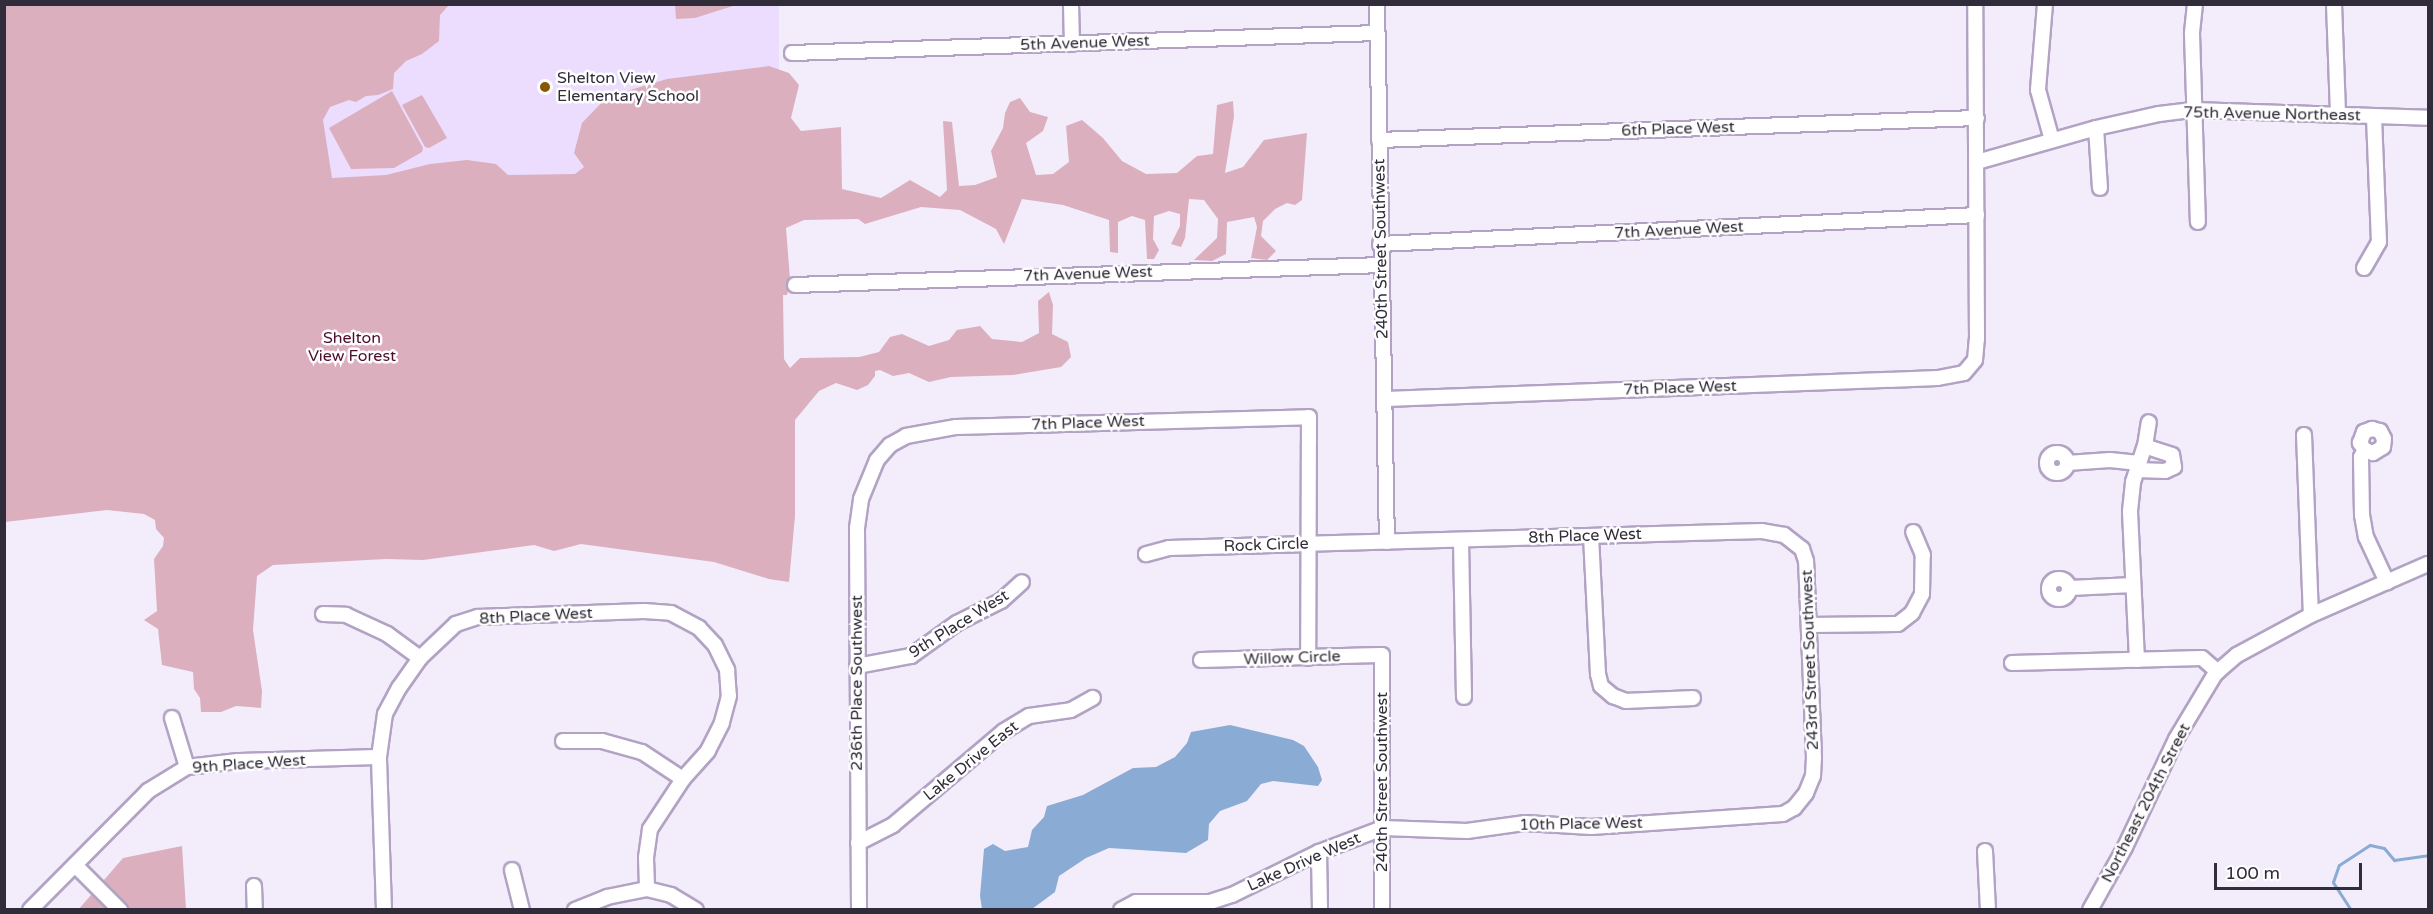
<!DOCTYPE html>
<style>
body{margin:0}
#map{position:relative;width:2433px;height:914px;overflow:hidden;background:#f3edfb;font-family:"Varela Round",sans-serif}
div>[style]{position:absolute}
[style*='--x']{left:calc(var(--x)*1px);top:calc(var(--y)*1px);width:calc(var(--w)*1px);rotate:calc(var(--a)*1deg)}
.built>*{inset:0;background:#ecddff;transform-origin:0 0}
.green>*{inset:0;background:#dcafbf}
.water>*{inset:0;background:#8aabd4}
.stream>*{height:3px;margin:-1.5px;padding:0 1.5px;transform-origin:1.5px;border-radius:1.5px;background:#8aabd4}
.roads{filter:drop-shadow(2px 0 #b2a3c4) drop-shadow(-2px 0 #b2a3c4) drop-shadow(0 2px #b2a3c4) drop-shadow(0 -2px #b2a3c4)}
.minor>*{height:14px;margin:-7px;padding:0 7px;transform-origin:7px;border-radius:7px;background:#fff}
.minor>.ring{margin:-7px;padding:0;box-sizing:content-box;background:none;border:14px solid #fff;border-radius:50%}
.dots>*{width:16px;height:16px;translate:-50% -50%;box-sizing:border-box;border:3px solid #fefefe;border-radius:50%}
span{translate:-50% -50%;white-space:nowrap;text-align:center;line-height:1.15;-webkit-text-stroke:5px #fefefe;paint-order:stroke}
.street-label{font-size:16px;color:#312c39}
.poi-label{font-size:16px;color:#312c39}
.left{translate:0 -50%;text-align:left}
.park-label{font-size:16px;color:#4e0d2d}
.frame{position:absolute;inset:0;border:6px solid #312c39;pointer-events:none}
.scale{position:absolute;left:2214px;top:863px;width:148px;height:27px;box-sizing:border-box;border:3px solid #312c39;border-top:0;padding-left:8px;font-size:18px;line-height:21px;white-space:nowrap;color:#312c39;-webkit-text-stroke:4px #fefefe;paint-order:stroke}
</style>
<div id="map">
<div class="built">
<div style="left:308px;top:5px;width:471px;height:174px"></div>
</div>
<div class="green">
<div style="clip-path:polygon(5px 5px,449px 5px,440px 15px,439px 41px,422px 54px,406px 61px,394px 73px,393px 89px,378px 95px,366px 96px,356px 102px,349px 100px,330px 107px,323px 120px,332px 178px,386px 175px,430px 164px,467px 160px,496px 164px,508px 175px,575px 174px,584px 167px,574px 153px,582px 123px,607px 97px,667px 79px,769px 66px,789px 73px,799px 85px,791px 118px,801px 131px,841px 127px,842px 189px,881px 198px,910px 180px,940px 197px,947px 190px,943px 121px,952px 122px,959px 186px,975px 185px,997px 177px,991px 151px,1003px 128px,1005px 113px,1010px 102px,1020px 98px,1030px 112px,1048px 117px,1043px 131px,1026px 143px,1036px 175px,1053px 174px,1069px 162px,1066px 126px,1082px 120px,1103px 138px,1122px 161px,1146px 174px,1177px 173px,1197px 156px,1213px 154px,1217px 105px,1233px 101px,1234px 116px,1225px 173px,1243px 167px,1264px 140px,1307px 133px,1302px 200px,1295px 205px,1287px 203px,1275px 209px,1263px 221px,1261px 236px,1276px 251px,1267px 260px,1251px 258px,1257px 227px,1254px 217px,1227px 222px,1226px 254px,1212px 261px,1194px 260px,1217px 238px,1218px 219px,1204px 200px,1189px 199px,1185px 238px,1181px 247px,1171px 244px,1180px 226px,1180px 214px,1169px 211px,1154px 216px,1153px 239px,1159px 250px,1154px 259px,1147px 259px,1145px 220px,1132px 216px,1118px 222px,1118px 253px,1110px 252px,1109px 220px,1063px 205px,1022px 199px,1004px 244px,996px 229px,960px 210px,921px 207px,865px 224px,858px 219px,804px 220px,786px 228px,790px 279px,787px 295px,783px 295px,784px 359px,790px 368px,800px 358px,859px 357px,879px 352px,890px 337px,902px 334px,929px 346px,949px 340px,957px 330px,980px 326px,992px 339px,1022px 342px,1039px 333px,1038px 301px,1049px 292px,1053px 305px,1052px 334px,1068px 342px,1071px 357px,1061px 367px,1013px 375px,951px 377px,929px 382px,909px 373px,893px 376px,880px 370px,875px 371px,875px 376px,868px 385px,857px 390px,836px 383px,819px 391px,795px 420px,795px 516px,789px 582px,769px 579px,714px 562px,581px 544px,554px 551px,534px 545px,423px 560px,386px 559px,273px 565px,257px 576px,253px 630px,262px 691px,261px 708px,236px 706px,221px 712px,201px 712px,200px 698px,194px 689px,193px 672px,162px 665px,158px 629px,144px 620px,157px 611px,154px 559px,163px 546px,164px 538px,156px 529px,155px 520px,144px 514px,107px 510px,5px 522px)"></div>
<div style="clip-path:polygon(675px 5px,675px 4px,736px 5px,695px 18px,676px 19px)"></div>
<div style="clip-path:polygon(392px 91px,423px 148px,422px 152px,394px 168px,351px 169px,329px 128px)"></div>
<div style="clip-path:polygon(422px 95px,447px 138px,429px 148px,425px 147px,402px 105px)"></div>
<div style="clip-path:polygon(182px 846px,186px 909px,78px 910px,123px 858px)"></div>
</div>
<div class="water">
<div style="clip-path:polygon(1230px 725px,1293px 740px,1304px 746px,1318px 767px,1322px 780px,1318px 786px,1273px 781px,1261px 784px,1247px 801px,1220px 811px,1209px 824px,1208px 840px,1186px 853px,1109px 848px,1086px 858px,1059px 876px,1055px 892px,1032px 909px,982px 909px,980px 896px,984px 849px,993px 844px,1005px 851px,1028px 847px,1032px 830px,1044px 817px,1047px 806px,1083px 795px,1133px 768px,1156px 767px,1175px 757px,1187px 743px,1191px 732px)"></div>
</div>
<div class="stream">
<div style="--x:2351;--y:910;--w:33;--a:-123"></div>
<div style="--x:2333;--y:882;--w:18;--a:-71"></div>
<div style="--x:2339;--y:865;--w:37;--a:-33"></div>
<div style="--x:2370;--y:845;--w:14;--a:12"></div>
<div style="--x:2384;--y:848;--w:16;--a:50"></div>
<div style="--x:2394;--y:860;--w:34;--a:-8"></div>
</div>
<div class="roads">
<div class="minor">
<div style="--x:1071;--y:4;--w:40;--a:88.6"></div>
<div style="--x:1377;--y:4;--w:538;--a:88.94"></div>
<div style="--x:2045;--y:4;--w:86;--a:94.7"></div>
<div style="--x:2038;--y:90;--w:52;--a:74.4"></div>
<div style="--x:2195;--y:4;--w:30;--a:96"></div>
<div style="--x:2192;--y:34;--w:188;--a:88.2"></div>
<div style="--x:2334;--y:4;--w:110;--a:87.9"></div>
<div style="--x:792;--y:53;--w:585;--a:-1.96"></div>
<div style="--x:2096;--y:128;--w:60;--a:86.2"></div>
<div style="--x:1379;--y:140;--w:598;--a:-2.11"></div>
<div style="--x:1977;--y:162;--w:124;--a:-15.9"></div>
<div style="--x:2096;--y:128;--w:65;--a:-12.5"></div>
<div style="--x:2159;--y:114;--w:34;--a:-7"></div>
<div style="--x:2193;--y:110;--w:235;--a:1.9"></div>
<div style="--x:1380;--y:244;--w:598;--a:-2.78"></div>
<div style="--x:2364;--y:268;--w:30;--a:-60"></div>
<div style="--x:2379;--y:242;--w:126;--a:-92.3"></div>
<div style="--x:795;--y:285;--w:586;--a:-1.95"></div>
<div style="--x:1386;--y:399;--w:552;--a:-2.18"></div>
<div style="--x:1938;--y:378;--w:26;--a:-11"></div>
<div style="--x:1964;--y:373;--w:17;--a:-50"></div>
<div style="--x:1975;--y:360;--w:21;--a:-85"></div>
<div style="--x:1977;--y:339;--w:335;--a:-90.3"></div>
<div style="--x:2304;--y:435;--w:180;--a:87.8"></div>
<div style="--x:2365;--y:450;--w:9;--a:-126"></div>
<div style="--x:2360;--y:443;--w:12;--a:-70"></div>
<div style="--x:2364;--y:432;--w:9;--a:-21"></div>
<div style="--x:2372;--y:429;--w:8;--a:14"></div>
<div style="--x:2380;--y:431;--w:9;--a:63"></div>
<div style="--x:2384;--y:439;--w:8;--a:97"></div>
<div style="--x:2383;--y:447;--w:12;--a:149"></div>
<div style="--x:2373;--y:453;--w:9;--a:-159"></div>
<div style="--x:2365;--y:450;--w:8;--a:120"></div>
<div style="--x:2361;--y:457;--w:58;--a:89"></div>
<div style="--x:2362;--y:515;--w:22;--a:80"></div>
<div style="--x:2366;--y:537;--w:50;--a:65"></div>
<div class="ring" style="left:2047px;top:453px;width:6px;height:6px"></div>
<div style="--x:2067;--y:463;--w:43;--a:-4"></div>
<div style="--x:2110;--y:460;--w:29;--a:6"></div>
<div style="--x:2137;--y:470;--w:28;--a:2"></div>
<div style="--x:2165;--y:471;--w:10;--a:-24"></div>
<div style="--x:2174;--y:467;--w:12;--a:-99"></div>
<div style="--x:2172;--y:455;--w:28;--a:-162"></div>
<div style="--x:1591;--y:536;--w:138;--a:87.1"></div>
<div style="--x:1598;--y:674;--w:12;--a:76"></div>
<div style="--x:1601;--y:686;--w:16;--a:40"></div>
<div style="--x:1613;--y:696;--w:14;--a:21"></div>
<div style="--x:1626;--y:701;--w:67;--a:-2.6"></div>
<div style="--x:1461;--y:541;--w:156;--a:88.9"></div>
<div class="ring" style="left:2049px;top:579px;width:6px;height:6px"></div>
<div style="--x:2070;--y:588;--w:63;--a:-2.7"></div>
<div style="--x:323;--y:614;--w:23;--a:2"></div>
<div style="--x:346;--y:615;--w:45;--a:24.9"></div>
<div style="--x:387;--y:634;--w:41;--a:36"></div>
<div style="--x:1810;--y:625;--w:88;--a:-0.7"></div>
<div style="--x:1898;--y:624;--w:18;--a:-38"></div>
<div style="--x:1912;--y:613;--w:21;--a:-62"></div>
<div style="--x:1922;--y:594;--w:39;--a:-89"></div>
<div style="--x:1923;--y:555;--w:25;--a:-113"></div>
<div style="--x:1201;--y:660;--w:181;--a:-1.6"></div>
<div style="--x:1382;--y:655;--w:255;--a:90"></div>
<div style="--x:2137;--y:660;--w:149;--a:-92.7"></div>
<div style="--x:2130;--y:511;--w:29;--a:-84"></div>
<div style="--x:2133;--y:482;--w:38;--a:-72"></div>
<div style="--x:2145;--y:446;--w:24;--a:-81"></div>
<div style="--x:2012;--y:663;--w:190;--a:-1.5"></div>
<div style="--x:2202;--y:658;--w:21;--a:41"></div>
<div style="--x:857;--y:666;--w:55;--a:-10.5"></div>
<div style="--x:911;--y:656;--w:57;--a:-35.7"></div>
<div style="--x:957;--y:623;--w:49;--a:-26.6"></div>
<div style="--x:1001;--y:601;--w:28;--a:-42"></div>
<div style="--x:172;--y:718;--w:51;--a:73"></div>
<div style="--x:563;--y:741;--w:39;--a:0"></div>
<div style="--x:602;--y:741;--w:41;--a:15.4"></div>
<div style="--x:642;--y:752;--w:49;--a:33.4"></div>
<div style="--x:858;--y:843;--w:39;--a:-27"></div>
<div style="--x:893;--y:825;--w:145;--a:-40.3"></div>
<div style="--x:1004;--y:731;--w:29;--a:-31"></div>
<div style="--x:1029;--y:716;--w:42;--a:-8.1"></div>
<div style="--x:1071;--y:710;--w:25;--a:-29"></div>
<div style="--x:1985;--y:851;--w:59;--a:87.1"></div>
<div style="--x:1319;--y:852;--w:58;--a:89"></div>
<div style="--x:75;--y:865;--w:64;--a:45"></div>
<div style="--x:512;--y:870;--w:41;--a:76"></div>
<div style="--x:254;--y:886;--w:24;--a:88"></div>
<div style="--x:30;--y:910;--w:168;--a:-45.2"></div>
<div style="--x:148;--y:791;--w:46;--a:-31.6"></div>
<div style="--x:187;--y:767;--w:51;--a:-6.7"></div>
<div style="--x:238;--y:761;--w:141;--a:-1.6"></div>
<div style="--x:384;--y:910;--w:153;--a:-91.9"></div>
<div style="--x:379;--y:757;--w:43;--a:-82.1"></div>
<div style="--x:385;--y:714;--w:30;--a:-62"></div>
<div style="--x:399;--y:688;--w:37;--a:-55"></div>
<div style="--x:420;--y:658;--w:50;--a:-43.4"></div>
<div style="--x:456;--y:624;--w:23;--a:-18"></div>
<div style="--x:478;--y:617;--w:166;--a:-2.1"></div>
<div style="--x:644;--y:611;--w:27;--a:4"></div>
<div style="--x:671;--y:613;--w:32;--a:28"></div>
<div style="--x:699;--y:628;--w:23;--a:47"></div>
<div style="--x:715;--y:645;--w:28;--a:64"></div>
<div style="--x:727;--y:670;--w:26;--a:86"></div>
<div style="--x:729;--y:696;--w:28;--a:105"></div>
<div style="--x:722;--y:723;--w:31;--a:117"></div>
<div style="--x:708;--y:751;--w:38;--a:132"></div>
<div style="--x:683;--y:779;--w:60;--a:123.4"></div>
<div style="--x:650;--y:829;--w:29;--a:98"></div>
<div style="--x:646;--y:858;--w:31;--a:88"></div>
<div style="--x:575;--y:910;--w:35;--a:-22"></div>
<div style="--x:607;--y:897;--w:41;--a:-11.3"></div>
<div style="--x:647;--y:889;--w:25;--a:14"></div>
<div style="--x:671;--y:895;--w:29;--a:31"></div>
<div style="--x:859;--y:910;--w:382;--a:-90.3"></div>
<div style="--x:857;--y:528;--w:29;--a:-82"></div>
<div style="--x:861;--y:499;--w:42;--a:-67.7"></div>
<div style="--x:877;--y:460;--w:20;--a:-49"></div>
<div style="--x:890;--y:445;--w:18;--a:-29"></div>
<div style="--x:906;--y:436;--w:51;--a:-10.2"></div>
<div style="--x:956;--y:427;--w:353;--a:-1.6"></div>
<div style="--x:1309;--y:417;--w:241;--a:90.2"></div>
<div style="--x:1121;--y:910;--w:17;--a:-28"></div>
<div style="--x:1136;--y:902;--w:74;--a:0"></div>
<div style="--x:1210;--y:902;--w:23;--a:-18"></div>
<div style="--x:1232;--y:895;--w:97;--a:-26.3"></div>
<div style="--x:1319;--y:852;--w:68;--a:-20.6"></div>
<div style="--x:1383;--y:828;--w:84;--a:2"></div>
<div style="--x:1467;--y:831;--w:59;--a:-7.9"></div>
<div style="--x:1525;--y:823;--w:66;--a:3.5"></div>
<div style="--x:1591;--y:827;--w:192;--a:-3.9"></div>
<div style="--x:1783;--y:814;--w:13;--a:-29"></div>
<div style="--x:1794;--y:808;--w:19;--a:-51"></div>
<div style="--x:1806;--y:793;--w:18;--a:-68"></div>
<div style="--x:1813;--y:776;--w:18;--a:-87"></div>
<div style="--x:1814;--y:758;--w:197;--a:-92.3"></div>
<div style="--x:1806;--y:561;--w:13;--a:-108"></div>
<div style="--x:1802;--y:549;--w:23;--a:-142"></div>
<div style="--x:1784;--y:535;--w:22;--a:-170"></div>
<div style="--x:1762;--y:531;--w:454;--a:178.4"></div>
<div style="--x:1308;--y:544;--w:139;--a:178.4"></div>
<div style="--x:1169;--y:548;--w:24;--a:165"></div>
<div style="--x:2090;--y:910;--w:72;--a:-60.9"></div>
<div style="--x:2125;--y:847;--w:119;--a:-64.7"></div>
<div style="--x:2176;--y:739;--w:76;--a:-59"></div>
<div style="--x:2215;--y:674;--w:29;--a:-41"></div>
<div style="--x:2237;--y:655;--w:84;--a:-28.4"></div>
<div style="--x:2311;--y:615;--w:128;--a:-23.6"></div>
</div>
</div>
<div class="dots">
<div style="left:545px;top:87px;background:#8a5701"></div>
</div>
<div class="street-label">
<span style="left:1085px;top:43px;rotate:-2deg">5th Avenue West</span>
<span style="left:2272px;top:114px;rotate:1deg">75th Avenue Northeast</span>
<span style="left:1678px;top:129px;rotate:-2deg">6th Place West</span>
<span style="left:1679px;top:230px;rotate:-3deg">7th Avenue West</span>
<span style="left:1381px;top:249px;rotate:-91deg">240th Street Southwest</span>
<span style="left:1088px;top:274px;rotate:-2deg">7th Avenue West</span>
<span style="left:1680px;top:388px;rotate:-2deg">7th Place West</span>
<span style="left:1088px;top:423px;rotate:-2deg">7th Place West</span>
<span style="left:1585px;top:536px;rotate:-2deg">8th Place West</span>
<span style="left:1266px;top:545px;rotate:-2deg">Rock Circle</span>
<span style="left:536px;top:616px;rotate:-3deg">8th Place West</span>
<span style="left:959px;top:624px;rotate:-32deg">9th Place West</span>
<span style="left:1292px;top:658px;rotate:-2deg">Willow Circle</span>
<span style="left:1810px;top:660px;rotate:-92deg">243rd Street Southwest</span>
<span style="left:857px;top:683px;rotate:-90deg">236th Place Southwest</span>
<span style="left:971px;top:761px;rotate:-39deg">Lake Drive East</span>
<span style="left:249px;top:764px;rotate:-4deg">9th Place West</span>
<span style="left:1382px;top:782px;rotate:-90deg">240th Street Southwest</span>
<span style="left:2146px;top:803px;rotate:-63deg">Northeast 204th Street</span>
<span style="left:1581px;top:824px;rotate:-1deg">10th Place West</span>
<span style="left:1304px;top:862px;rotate:-24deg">Lake Drive West</span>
</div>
<div class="poi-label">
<span class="left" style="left:557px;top:87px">Shelton View<br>Elementary School</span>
</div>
<div class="park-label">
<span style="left:352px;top:347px">Shelton<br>View Forest</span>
</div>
<div class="frame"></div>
<div class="scale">100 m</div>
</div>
